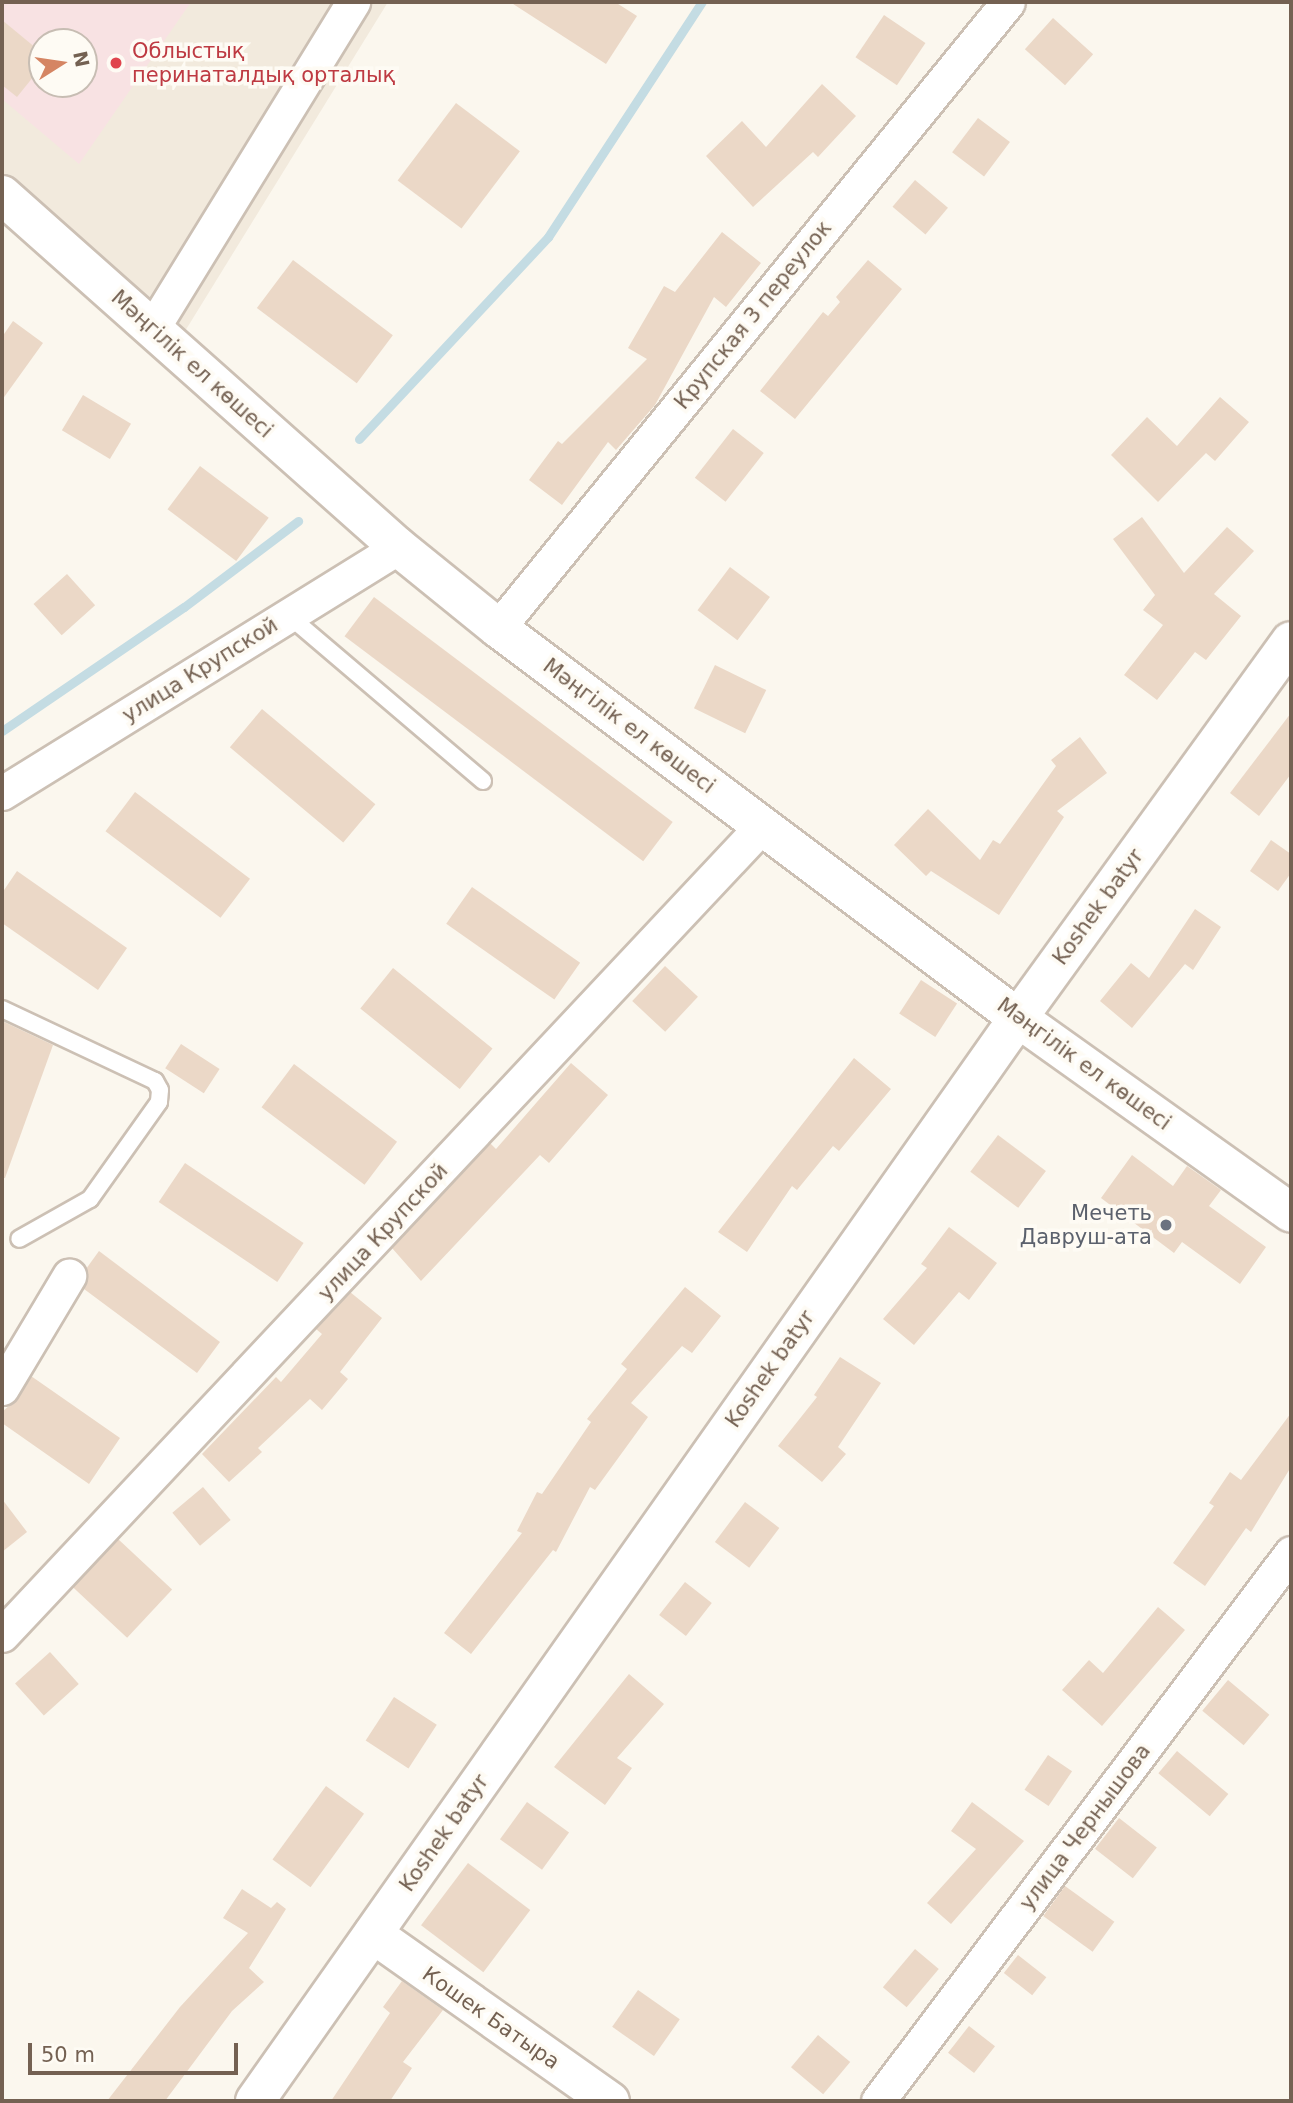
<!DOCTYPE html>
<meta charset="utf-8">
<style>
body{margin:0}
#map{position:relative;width:1293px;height:2103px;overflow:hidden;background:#fbf7ee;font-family:"DejaVu Sans",sans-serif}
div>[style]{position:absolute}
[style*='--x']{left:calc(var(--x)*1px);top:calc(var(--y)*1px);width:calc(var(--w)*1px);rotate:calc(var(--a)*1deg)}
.residential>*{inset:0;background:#f2eadd}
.medical>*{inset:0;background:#f8e2e3}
.stream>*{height:9px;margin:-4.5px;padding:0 4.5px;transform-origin:4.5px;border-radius:4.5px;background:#c4dce3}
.building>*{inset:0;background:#ebd8c7;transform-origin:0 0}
.roads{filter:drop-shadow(2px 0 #ccc0b4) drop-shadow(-2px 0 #ccc0b4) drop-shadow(0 2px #ccc0b4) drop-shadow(0 -2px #ccc0b4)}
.service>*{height:16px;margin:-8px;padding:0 8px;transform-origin:8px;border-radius:8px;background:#fff}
.minor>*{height:33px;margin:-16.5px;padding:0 16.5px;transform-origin:16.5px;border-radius:16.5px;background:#fff}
.tertiary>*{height:38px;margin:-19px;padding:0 19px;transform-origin:19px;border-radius:19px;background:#fff}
.dots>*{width:19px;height:19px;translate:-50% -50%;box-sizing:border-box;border:4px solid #fefbf4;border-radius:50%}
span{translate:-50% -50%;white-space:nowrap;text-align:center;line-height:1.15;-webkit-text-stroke:7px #fefbf4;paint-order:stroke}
.health-label{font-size:21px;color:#be3a42}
.left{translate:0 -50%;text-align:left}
.street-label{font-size:21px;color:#746152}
.worship-label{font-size:21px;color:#5b616d}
.right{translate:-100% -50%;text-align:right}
.frame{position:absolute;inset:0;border:4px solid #746152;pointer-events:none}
.north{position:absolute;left:28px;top:28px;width:70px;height:70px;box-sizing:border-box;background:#fefbf4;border:2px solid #c7bdb3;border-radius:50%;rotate:78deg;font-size:19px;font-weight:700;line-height:28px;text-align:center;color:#746152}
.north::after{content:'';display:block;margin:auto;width:24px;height:32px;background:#d58563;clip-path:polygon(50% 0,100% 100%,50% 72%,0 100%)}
.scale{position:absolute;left:28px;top:2043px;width:210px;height:32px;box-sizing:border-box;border:4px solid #746152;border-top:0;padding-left:9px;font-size:21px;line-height:24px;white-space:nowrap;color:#746152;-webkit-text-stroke:5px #fefbf4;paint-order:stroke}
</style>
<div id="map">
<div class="residential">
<div style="clip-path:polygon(evenodd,2px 2px,388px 2px,182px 336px,2px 173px,2px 2px,42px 42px,84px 42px,84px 84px,42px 84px,42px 42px)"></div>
</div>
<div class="medical">
<div style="clip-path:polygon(evenodd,2px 2px,191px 2px,79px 164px,2px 99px,2px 2px,42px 42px,84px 42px,84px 84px,42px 84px,42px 42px)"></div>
</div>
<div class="stream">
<div style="--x:359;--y:439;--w:277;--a:-46.9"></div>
<div style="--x:548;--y:237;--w:281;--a:-56.8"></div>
<div style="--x:2;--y:731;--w:220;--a:-34.3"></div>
<div style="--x:184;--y:607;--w:143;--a:-37"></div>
</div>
<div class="building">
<div style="clip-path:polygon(510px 2px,615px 2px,637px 16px,606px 64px)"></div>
<div style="left:884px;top:15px;width:50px;height:51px;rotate:34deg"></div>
<div style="left:1053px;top:18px;width:54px;height:42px;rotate:42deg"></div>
<div style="clip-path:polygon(2px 20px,42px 53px,42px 66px,17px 97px,2px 85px)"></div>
<div style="clip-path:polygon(822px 84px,856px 116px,818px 157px,813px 152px,753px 207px,706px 156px,742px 121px,766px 147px)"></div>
<div style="left:456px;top:103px;width:80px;height:97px;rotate:37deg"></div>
<div style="left:978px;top:118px;width:40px;height:43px;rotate:37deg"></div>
<div style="left:915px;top:180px;width:43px;height:35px;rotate:40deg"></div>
<div style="clip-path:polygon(722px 232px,761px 263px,726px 307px,714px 297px,655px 405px,616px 450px,608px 442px,562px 505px,529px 480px,558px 441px,562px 444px,647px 359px,628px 348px,664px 286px,675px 292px)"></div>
<div style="left:293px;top:260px;width:125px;height:60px;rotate:37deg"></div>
<div style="clip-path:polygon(868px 260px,902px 289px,795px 419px,760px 391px,823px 312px,828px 316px,840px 302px,836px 297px)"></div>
<div style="clip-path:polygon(13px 321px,43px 343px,2px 400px,2px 337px)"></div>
<div style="left:83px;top:395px;width:56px;height:41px;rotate:31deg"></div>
<div style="clip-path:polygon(1220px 397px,1249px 422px,1215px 461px,1206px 453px,1158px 502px,1111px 455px,1147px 417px,1177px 446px)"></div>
<div style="left:733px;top:429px;width:39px;height:62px;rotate:38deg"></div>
<div style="left:200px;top:466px;width:86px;height:54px;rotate:37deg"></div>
<div style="clip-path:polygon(1142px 517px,1184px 573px,1227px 527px,1254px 551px,1214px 594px,1241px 616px,1206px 660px,1195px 652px,1157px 700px,1124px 675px,1163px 625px,1143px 610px,1155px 595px,1113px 539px)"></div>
<div style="left:730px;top:567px;width:50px;height:54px;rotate:37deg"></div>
<div style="left:67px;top:574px;width:42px;height:45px;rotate:48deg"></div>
<div style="left:374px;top:597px;width:374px;height:49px;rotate:37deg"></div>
<div style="left:715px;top:665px;width:57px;height:48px;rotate:26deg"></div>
<div style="left:262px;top:709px;width:148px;height:50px;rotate:40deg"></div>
<div style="clip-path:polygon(1291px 713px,1291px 774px,1259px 816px,1230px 793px)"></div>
<div style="clip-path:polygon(1080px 737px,1107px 773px,1057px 811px,1064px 817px,999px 915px,931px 871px,926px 876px,894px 845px,928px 809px,980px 860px,993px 840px,1000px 844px,1056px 766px,1051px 760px)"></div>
<div style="left:135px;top:792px;width:144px;height:49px;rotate:37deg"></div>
<div style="clip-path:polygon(1271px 840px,1291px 854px,1291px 873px,1278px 891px,1250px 871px)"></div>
<div style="clip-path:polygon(17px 871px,127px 948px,98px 990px,2px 923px,2px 893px)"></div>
<div style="left:472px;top:887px;width:132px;height:45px;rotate:35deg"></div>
<div style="clip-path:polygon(1195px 909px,1221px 927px,1193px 970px,1185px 964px,1132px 1028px,1100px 1001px,1131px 963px,1149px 978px)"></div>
<div style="left:665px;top:966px;width:45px;height:48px;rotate:43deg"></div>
<div style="left:393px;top:968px;width:128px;height:52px;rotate:39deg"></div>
<div style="left:921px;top:980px;width:43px;height:40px;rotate:33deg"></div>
<div style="clip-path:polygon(2px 1021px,53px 1045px,5px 1178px,2px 1178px)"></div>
<div style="left:181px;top:1044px;width:46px;height:29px;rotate:33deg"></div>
<div style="clip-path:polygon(854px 1058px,891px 1089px,839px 1151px,833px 1146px,797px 1190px,792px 1186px,747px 1252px,718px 1232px)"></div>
<div style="clip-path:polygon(571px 1063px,608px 1095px,549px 1163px,540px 1155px,421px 1281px,392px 1248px,490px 1143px,496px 1149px)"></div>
<div style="left:294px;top:1064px;width:129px;height:54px;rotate:37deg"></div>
<div style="left:998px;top:1135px;width:60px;height:46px;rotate:37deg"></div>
<div style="clip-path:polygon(1132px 1155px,1173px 1186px,1187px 1166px,1221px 1190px,1209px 1206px,1266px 1247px,1240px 1284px,1182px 1242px,1174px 1253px,1101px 1198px)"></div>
<div style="left:185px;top:1163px;width:143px;height:47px;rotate:34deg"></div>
<div style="clip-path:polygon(949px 1227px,997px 1263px,969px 1300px,959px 1292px,914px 1345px,883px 1319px,927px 1268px,921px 1264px)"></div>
<div style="clip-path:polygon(99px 1251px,220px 1342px,197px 1373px,84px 1289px,86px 1269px)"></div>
<div style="clip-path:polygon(685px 1287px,721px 1316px,692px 1353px,682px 1346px,631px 1403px,648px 1417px,595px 1490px,590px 1487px,556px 1552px,553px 1550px,471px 1654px,444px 1633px,522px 1533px,517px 1531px,537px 1492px,542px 1494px,591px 1422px,587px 1419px,627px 1369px,621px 1364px)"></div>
<div style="clip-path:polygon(350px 1292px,382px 1318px,340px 1372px,348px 1379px,322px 1410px,310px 1399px,258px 1448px,262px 1452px,229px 1482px,202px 1454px,276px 1377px,281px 1382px,322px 1334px,316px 1329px)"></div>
<div style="clip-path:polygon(840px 1357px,881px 1383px,838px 1447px,846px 1454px,822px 1482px,778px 1446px,817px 1397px,814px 1395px)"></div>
<div style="clip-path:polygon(31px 1376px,120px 1438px,89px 1484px,2px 1423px,2px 1412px,18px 1398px)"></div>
<div style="clip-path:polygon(1291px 1413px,1291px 1467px,1251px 1532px,1246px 1528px,1205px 1586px,1173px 1563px,1214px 1506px,1209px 1503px,1230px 1472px,1241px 1480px)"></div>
<div style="left:203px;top:1487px;width:43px;height:40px;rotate:50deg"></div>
<div style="clip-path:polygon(2px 1499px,27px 1532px,2px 1552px)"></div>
<div style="left:745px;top:1502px;width:43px;height:50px;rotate:37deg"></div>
<div style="left:118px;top:1539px;width:74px;height:66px;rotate:43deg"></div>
<div style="left:685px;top:1582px;width:34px;height:42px;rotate:38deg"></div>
<div style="clip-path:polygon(1158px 1607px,1185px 1630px,1102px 1726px,1062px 1690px,1089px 1660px,1103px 1673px)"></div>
<div style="left:50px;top:1652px;width:43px;height:47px;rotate:48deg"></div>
<div style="clip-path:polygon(629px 1674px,664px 1704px,617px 1758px,632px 1768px,605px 1805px,554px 1767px)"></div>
<div style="left:1228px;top:1680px;width:54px;height:40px;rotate:40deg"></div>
<div style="left:394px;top:1697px;width:51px;height:52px;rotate:33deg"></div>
<div style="left:1177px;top:1751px;width:67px;height:29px;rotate:40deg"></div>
<div style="left:1048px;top:1755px;width:29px;height:42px;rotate:34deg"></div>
<div style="left:326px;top:1786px;width:47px;height:91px;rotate:36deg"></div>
<div style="left:527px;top:1802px;width:52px;height:46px;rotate:36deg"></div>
<div style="clip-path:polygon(972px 1802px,1024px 1841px,951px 1924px,927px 1903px,976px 1849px,951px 1831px)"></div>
<div style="left:1119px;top:1818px;width:48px;height:39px;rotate:38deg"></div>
<div style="left:468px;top:1863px;width:78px;height:78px;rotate:37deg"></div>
<div style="left:1065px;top:1886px;width:61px;height:37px;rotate:36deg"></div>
<div style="clip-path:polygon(242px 1889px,271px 1908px,277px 1902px,286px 1909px,249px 1968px,264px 1982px,232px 2011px,165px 2101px,107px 2101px,180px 2007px,248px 1933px,223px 1918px)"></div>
<div style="left:915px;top:1949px;width:31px;height:50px;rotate:40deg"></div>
<div style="left:1018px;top:1955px;width:36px;height:23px;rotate:38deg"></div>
<div style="clip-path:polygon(402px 1981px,443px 2010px,403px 2062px,412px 2068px,390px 2101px,331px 2101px,390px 2013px,383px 2007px)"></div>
<div style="left:638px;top:1990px;width:51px;height:45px;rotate:35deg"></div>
<div style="left:969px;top:2026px;width:33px;height:34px;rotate:38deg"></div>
<div style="left:818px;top:2035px;width:42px;height:42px;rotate:40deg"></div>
</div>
<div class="roads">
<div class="service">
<div style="--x:288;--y:615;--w:256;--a:40.4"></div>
<div style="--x:2;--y:1009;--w:169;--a:25.2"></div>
<div style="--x:155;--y:1081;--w:10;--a:61"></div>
<div style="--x:160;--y:1090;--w:12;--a:95"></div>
<div style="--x:159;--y:1102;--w:119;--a:125.4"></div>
<div style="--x:90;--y:1199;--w:81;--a:150.6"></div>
</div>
<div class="minor">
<div style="--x:152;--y:329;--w:384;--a:-58.4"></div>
<div style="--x:498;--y:628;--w:807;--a:-50.83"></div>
<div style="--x:2;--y:793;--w:466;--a:-31.8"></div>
<div style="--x:2;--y:1388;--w:131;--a:-59.1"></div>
<div style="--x:2;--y:1635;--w:1110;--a:-46.79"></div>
<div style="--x:878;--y:2101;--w:686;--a:-53"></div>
</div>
<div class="tertiary">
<div style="--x:2;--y:195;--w:530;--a:41.63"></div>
<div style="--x:398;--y:547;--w:129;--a:39"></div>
<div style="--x:498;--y:628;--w:650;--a:36.87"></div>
<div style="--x:1018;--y:1018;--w:335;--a:35.5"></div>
<div style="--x:373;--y:1934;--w:290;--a:35.2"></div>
<div style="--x:255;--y:2101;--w:1325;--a:-54.83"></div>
<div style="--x:1018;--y:1018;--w:465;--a:-54.1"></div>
</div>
</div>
<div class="dots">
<div style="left:116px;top:63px;background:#e0444e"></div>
<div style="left:1166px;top:1225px;background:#6b7280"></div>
</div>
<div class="health-label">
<span class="left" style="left:132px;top:63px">Облыстық<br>перинаталдық орталық</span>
</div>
<div class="street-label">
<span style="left:753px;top:315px;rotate:-51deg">Крупская 3 переулок</span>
<span style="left:192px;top:364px;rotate:42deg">Мәңгілік ел көшесі</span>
<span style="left:200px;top:670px;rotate:-32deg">улица Крупской</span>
<span style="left:629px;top:726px;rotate:37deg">Мәңгілік ел көшесі</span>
<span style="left:1098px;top:907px;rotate:-54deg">Koshek batyr</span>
<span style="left:1084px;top:1064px;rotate:36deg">Мәңгілік ел көшесі</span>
<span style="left:383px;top:1232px;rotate:-47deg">улица Крупской</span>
<span style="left:770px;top:1369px;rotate:-55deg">Koshek batyr</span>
<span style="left:1085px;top:1827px;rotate:-53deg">улица Чернышова</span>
<span style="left:444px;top:1833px;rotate:-55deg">Koshek batyr</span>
<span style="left:491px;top:2018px;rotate:35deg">Кошек Батыра</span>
</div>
<div class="worship-label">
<span class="right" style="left:1152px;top:1225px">Мечеть<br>Давруш-ата</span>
</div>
<div class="frame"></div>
<div class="north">N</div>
<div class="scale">50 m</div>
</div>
